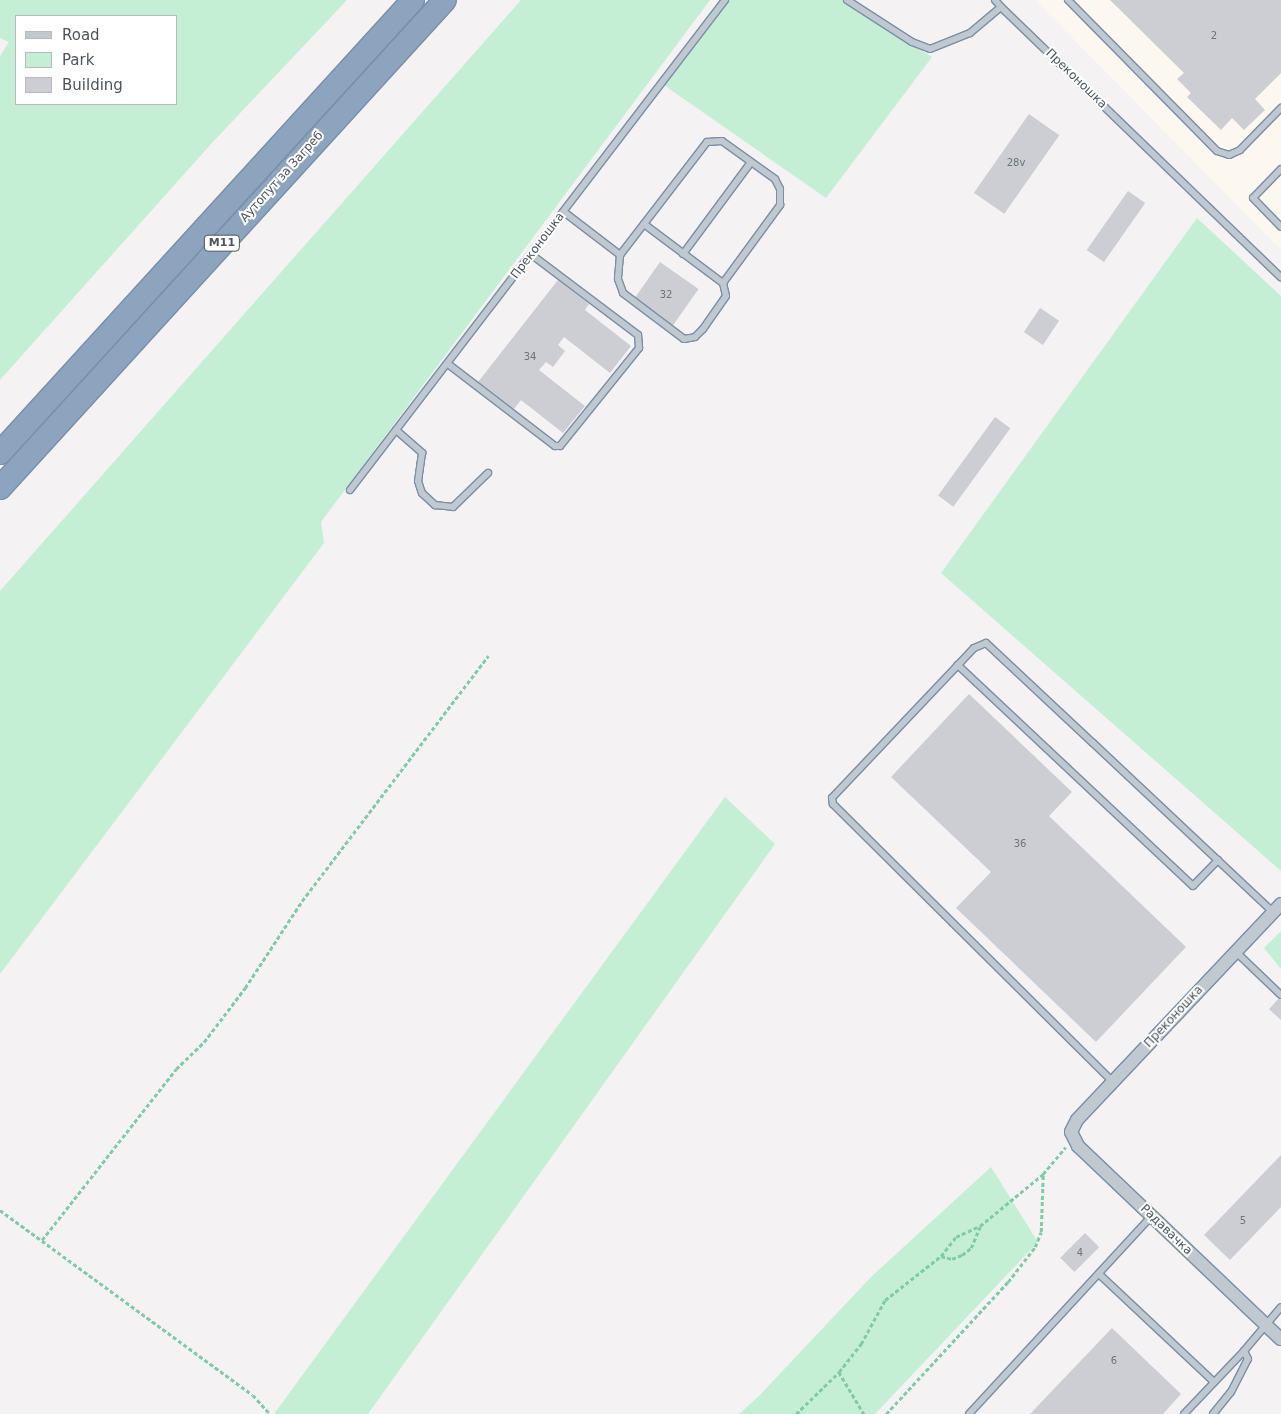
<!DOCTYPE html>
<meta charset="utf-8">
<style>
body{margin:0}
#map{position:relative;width:1281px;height:1414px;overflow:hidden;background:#f4f2f2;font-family:"DejaVu Sans",sans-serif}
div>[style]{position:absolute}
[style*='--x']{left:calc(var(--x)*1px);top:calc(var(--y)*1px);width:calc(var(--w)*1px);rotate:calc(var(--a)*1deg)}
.commercial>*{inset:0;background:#fcf8ef}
.green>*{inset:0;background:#c4efd5}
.building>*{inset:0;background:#cdced4;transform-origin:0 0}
.path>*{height:2.5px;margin-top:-1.25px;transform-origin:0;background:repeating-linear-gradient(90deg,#7dcca6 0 4px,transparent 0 6.5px)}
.roads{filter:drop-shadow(1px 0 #788faa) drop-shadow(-1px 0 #788faa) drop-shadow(0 1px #788faa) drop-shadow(0 -1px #788faa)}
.lane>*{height:6px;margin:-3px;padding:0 3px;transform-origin:3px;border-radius:3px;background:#c1c9d0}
.street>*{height:12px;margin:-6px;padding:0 6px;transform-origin:6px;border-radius:6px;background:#c1c9d0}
.highway>*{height:22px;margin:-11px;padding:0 11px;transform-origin:11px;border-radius:11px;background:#8ca4be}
span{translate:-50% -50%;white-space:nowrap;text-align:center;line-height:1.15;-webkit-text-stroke:4px #fff;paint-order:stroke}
.number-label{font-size:10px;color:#6b737c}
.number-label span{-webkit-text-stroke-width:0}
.shield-label span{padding:1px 4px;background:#fff;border:1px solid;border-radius:4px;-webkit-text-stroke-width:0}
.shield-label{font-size:11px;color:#4a555f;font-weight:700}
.street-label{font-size:12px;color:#4a555f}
.legend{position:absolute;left:15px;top:15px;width:162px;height:90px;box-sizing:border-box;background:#fff;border:1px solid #b7bbbf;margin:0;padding:6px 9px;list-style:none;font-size:15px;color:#4a555f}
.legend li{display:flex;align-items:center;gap:10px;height:25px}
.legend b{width:25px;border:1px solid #b7bbbf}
</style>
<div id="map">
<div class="commercial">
<div style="clip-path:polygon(1035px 0,1281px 0,1281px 250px)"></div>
</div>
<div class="green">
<div style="clip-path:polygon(evenodd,0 0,347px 0,211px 144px,0 380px,0 56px,9px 42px,0 38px,0 0,16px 16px,176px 16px,176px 104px,16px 104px,16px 16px)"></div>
<div style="clip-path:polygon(521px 0,710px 0,321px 522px,324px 543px,0 974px,0 591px)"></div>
<div style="clip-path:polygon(725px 0,844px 0,932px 57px,826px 198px,661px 83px)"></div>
<div style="clip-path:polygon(1197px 218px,1281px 296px,1281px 871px,941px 573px)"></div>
<div style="clip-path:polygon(725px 797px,775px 844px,368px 1414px,274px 1414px)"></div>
<div style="clip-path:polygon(1281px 931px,1281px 969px,1264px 948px)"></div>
<div style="clip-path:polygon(991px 1167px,1038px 1242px,875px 1414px,739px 1414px,759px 1396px,871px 1277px)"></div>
</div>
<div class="building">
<div style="clip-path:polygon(1110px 0,1281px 0,1281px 73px,1255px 99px,1265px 110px,1244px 130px,1232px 118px,1221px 130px,1187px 97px,1191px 93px,1177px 79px,1184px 73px)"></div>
<div style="left:1029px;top:114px;width:37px;height:96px;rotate:35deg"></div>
<div style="left:1128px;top:191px;width:21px;height:72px;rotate:35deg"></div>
<div style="left:660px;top:262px;width:47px;height:47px;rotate:35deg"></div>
<div style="clip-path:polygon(558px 280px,589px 304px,585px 310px,631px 346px,610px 373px,564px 337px,558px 345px,565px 351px,553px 367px,546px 362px,539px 370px,585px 406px,563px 433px,521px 400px,514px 409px,478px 382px)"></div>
<div style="left:1040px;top:308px;width:23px;height:29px;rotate:34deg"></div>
<div style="left:995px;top:417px;width:19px;height:97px;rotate:36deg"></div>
<div style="clip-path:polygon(969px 694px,1072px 792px,1049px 816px,1186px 947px,1096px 1042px,956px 908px,991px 872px,891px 777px)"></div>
<div style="clip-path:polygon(1279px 998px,1281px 1000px,1281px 1020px,1269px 1009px)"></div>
<div style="clip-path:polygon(1281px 1155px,1281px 1207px,1230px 1260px,1204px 1235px)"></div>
<div style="left:1085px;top:1233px;width:20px;height:35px;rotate:45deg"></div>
<div style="clip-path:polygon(1112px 1328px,1181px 1394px,1163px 1414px,1030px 1414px)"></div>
</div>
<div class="path">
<div style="--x:0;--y:1210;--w:313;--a:36.2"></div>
<div style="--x:253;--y:1395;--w:25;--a:48"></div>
<div style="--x:42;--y:1240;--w:217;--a:-51.9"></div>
<div style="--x:176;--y:1069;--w:39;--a:-44"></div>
<div style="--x:204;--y:1042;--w:68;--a:-52.8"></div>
<div style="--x:245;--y:988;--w:104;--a:-56.8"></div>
<div style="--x:302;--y:901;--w:308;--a:-52.8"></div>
<div style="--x:941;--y:1256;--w:11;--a:15"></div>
<div style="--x:952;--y:1259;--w:11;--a:-22"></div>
<div style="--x:962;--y:1255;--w:11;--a:-38"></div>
<div style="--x:971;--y:1248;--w:23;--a:-67"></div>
<div style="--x:839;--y:1372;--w:49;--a:59.2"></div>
<div style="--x:796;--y:1414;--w:60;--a:-44.3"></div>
<div style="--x:839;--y:1372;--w:36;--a:-52"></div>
<div style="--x:861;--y:1344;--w:50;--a:-61.4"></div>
<div style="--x:885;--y:1300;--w:71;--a:-38.2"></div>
<div style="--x:941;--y:1256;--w:24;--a:-52"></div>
<div style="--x:956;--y:1237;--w:26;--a:-25"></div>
<div style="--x:980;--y:1226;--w:82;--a:-39.5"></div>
<div style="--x:1043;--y:1174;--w:35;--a:-50"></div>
<div style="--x:886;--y:1414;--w:180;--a:-47.3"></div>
<div style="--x:1008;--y:1282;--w:44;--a:-52.4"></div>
<div style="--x:1035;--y:1247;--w:16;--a:-68"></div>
<div style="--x:1041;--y:1232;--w:58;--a:-88"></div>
</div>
<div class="roads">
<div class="lane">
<div style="--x:847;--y:0;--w:77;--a:32.9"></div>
<div style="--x:912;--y:42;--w:19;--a:21"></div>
<div style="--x:930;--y:49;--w:43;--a:-21.8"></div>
<div style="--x:970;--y:33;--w:40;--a:-40"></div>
<div style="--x:1001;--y:7;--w:389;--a:44"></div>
<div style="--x:995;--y:0;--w:9;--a:49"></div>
<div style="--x:1068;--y:0;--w:212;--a:45.4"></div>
<div style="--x:1217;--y:151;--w:13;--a:18"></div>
<div style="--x:1229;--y:155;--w:12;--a:-24"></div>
<div style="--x:1240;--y:150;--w:59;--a:-45.7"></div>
<div style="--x:1281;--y:169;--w:40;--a:134"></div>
<div style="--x:1253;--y:198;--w:40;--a:46"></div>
<div style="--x:564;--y:212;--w:71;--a:37.5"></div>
<div style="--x:620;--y:255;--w:24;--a:95"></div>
<div style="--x:618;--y:279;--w:15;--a:70"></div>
<div style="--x:623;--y:293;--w:76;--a:37"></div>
<div style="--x:684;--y:339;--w:11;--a:-10"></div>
<div style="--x:695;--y:337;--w:11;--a:-45"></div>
<div style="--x:703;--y:329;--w:40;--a:-55.1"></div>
<div style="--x:726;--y:296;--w:13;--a:-103"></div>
<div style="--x:723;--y:283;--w:97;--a:-53.8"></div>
<div style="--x:780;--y:205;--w:16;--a:-90"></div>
<div style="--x:780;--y:189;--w:11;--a:-117"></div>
<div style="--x:775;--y:179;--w:65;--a:-144.4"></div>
<div style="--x:722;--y:141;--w:15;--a:176"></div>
<div style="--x:707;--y:142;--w:143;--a:127.6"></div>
<div style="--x:644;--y:224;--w:99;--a:36.8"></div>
<div style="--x:683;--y:254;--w:114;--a:-53.5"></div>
<div style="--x:448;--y:364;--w:135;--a:37.5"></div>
<div style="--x:555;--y:446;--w:5;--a:0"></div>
<div style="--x:560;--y:446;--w:126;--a:-51.1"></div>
<div style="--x:639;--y:348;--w:13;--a:-94"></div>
<div style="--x:638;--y:335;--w:133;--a:-143"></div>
<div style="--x:396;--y:430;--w:35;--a:41"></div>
<div style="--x:422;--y:453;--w:28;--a:98"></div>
<div style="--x:418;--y:481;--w:13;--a:72"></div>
<div style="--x:422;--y:493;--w:18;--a:43"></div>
<div style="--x:435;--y:505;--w:18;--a:6"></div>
<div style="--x:453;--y:507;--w:49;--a:-44.2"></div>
<div style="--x:350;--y:490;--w:617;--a:-52.57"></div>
<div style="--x:958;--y:665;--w:183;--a:133.5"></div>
<div style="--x:832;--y:798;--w:6;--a:81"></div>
<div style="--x:833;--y:804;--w:395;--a:44.8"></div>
<div style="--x:1218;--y:860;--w:36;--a:134"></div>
<div style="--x:1193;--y:886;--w:323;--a:-136.8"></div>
<div style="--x:958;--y:665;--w:23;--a:-47"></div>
<div style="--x:974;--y:648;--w:13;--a:-23"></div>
<div style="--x:986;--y:643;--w:146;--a:43.1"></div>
<div style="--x:1093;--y:743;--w:247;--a:43.2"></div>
<div style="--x:1236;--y:952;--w:62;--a:43.7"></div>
<div style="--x:1099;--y:1274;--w:158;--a:43.2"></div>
<div style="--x:969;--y:1414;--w:270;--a:-47.3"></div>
<div style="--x:1184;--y:1414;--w:87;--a:-46.4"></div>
<div style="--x:1213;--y:1414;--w:28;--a:-51"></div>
<div style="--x:1231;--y:1392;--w:37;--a:-63"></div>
<div style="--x:1248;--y:1359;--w:9;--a:-117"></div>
<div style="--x:1244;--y:1351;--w:57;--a:-49.9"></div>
</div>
<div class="street">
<div style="--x:1281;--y:904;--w:297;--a:133.4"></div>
<div style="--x:1077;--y:1120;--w:13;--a:117"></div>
<div style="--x:1071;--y:1132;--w:16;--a:63"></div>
<div style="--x:1078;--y:1146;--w:280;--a:43.6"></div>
</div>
<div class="highway">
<div style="--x:0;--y:453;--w:613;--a:-47.64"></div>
<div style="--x:0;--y:488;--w:660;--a:-47.64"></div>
</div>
</div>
<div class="number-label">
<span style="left:1214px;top:36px">2</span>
<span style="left:1016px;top:163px">28v</span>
<span style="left:666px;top:295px">32</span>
<span style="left:530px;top:357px">34</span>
<span style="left:1020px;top:844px">36</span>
<span style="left:1243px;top:1221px">5</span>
<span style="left:1080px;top:1253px">4</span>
<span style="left:1114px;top:1361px">6</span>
</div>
<div class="shield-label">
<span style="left:222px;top:243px">M11</span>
</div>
<div class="street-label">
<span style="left:1076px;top:79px;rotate:44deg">Преконошка</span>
<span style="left:282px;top:177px;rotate:-48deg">Аутопут за Загреб</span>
<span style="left:538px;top:246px;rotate:-53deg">Преконошка</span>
<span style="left:1174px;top:1017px;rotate:-47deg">Преконошка</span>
<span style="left:1166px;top:1230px;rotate:44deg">Радавачка</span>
</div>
<ul class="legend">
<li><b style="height:6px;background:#c1c9d0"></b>Road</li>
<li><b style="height:14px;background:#c4efd5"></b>Park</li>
<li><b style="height:14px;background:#cdced4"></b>Building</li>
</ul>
</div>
